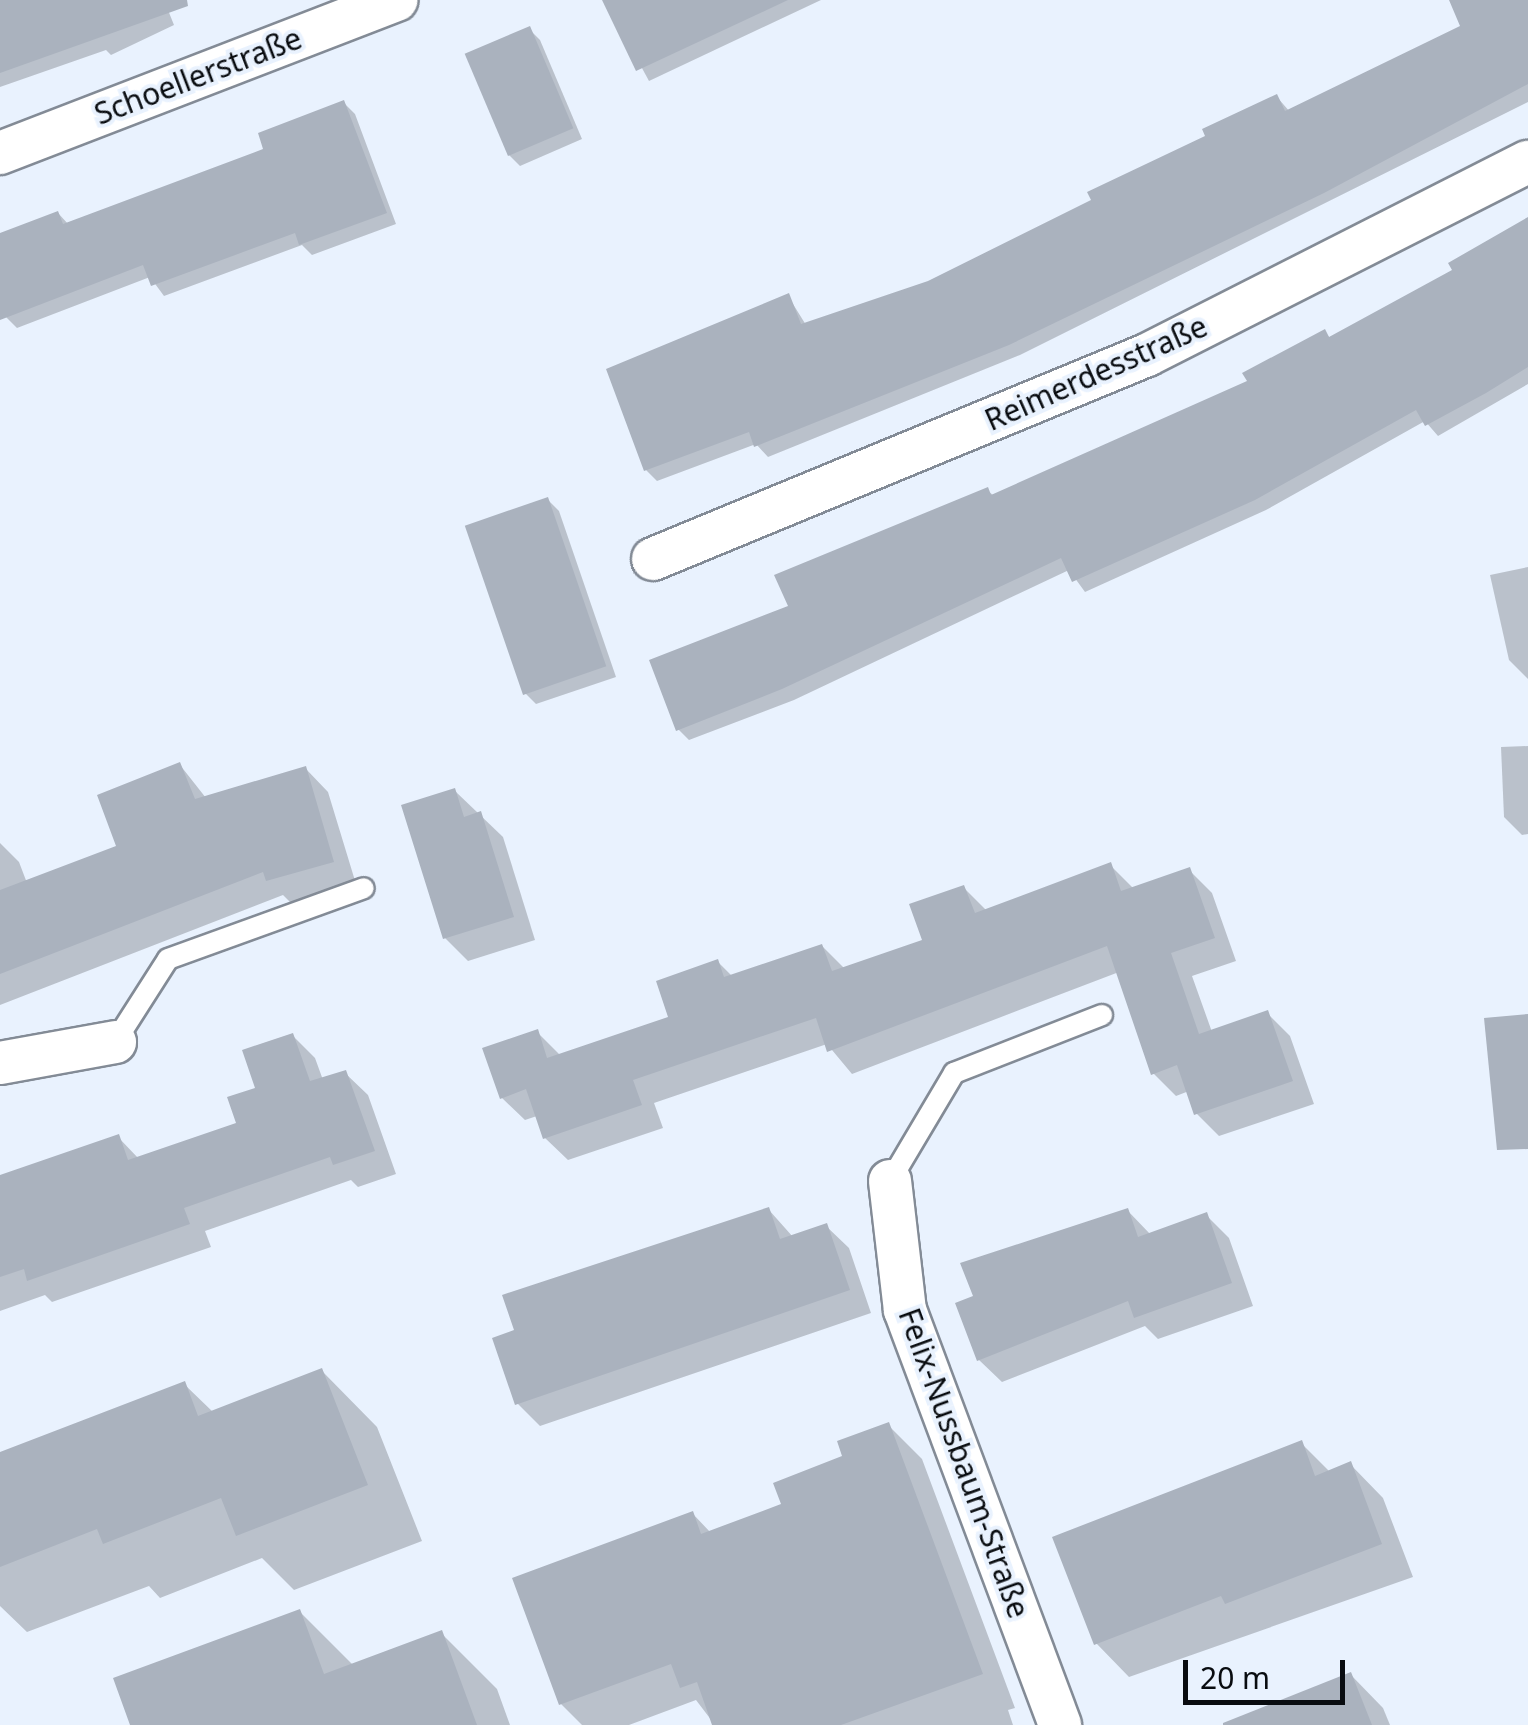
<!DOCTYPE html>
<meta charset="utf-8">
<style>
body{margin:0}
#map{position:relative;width:1528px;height:1725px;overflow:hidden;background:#e9f2fe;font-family:"Noto Sans",sans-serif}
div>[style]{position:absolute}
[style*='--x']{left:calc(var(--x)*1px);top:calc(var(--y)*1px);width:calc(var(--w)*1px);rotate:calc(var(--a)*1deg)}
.shadow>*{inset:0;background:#0003}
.building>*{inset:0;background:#aab2be;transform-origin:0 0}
.roads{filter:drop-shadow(2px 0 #838b96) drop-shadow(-2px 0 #838b96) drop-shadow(0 2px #838b96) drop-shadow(0 -2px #838b96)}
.service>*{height:20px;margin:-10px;padding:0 10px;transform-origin:10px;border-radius:10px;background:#fff}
.minor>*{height:42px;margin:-21px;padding:0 21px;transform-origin:21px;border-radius:21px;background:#fff}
span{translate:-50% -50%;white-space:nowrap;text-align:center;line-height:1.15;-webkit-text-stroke:8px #e9f2fe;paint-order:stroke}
.street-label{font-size:30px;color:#090c10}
.scale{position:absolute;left:1183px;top:1660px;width:162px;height:45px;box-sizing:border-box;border:5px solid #090c10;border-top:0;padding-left:12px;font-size:30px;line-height:35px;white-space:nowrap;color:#090c10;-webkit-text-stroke:8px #e9f2fe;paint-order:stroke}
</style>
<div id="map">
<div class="shadow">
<div style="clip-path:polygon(0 0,164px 0,174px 25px,111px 55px,106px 50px,0 87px)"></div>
<div style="clip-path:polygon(605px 0,821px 0,649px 81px)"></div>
<div style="clip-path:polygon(1451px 0,1528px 0,1528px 102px,1020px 355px,768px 457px,756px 444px,657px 481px,646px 470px,788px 296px,806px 325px,929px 284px,1094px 201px,1277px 97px,1290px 112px,1464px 27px)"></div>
<div style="clip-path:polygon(529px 29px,540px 40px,582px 139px,520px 166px,509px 155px)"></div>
<div style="clip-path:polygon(344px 103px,355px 114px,396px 224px,312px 255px,302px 245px,164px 296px,150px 277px,17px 328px,6px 317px,0 235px,58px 213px,69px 225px,267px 151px)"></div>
<div style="clip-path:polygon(1528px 222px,1528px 384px,1438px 436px,1425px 421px,1266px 510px,1085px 592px,1069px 570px,794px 700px,689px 740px,678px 729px,792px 608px,987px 490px,994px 496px,1250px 382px,1324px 332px,1331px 339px,1456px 271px)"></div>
<div style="clip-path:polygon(548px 500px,559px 511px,616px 677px,536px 704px,525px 693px)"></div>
<div style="clip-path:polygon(1528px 567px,1528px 679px,1509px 660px,1490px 575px)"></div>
<div style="clip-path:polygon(1528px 746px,1528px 834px,1522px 835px,1504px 817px,1501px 747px)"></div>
<div style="clip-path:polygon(180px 765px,206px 798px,306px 769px,328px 792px,356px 884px,291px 903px,283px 895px,0 1005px,0 843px,19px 862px,27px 883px,120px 847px)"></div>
<div style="clip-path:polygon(455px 791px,503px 837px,535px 940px,468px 961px,445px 938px)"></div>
<div style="clip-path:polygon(1110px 865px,1134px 889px,1189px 870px,1212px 893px,1236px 961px,1192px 976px,1212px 1032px,1267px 1013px,1290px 1036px,1314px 1104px,1219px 1136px,1196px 1113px,1189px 1091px,1176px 1096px,1153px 1073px,1119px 972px,852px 1074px,827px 1044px,654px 1103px,663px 1128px,568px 1160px,545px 1138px,537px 1116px,525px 1120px,502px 1098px,537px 1032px,561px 1056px,671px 1018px,718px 962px,733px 977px,822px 946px,845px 969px,925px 942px,964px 888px,987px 911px)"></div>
<div style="clip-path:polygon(293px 1036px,315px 1058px,323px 1080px,345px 1073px,368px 1095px,396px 1174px,358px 1187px,351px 1180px,205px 1231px,211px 1247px,52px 1302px,45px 1295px,0 1311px,0 1178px,118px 1137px,139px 1159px,239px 1124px)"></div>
<div style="clip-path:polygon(769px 1210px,793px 1237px,826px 1226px,849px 1248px,871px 1313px,540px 1426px,517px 1403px)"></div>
<div style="clip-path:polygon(1128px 1211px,1151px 1235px,1206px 1215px,1229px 1238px,1253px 1306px,1158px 1339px,1145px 1326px,1002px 1382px,979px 1360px)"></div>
<div style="clip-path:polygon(322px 1371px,377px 1427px,422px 1541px,294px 1590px,262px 1558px,160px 1598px,149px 1586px,27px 1632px,0 1606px,0 1455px,184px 1384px,214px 1413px)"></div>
<div style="clip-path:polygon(888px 1425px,922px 1459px,1015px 1708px,1008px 1710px,1013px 1725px,715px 1725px,696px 1700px,629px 1725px,582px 1725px,561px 1704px,693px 1514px,711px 1533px,784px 1505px)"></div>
<div style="clip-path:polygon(1301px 1443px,1330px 1472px,1350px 1464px,1383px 1498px,1413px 1577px,1129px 1677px,1096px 1643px)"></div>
<div style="clip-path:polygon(300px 1612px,354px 1666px,441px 1633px,497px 1689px,510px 1725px,133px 1725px)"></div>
<div style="clip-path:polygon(1350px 1674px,1383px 1708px,1390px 1725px,1224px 1725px)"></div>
</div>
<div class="building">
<div style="clip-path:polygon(0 0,187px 0,188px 6px,0 73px)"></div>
<div style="clip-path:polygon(602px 0,788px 0,636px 71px)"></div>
<div style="clip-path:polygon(1449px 0,1528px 0,1528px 84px,1324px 193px,1009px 345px,754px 447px,749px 432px,644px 471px,606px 369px,789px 293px,801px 324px,928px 281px,1091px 200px,1087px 192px,1205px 136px,1202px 129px,1277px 94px,1285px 111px,1460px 26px)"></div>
<div style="left:530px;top:26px;width:111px;height:71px;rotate:67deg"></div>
<div style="clip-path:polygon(344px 100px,387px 213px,299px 245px,295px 233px,151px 286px,143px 265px,0 320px,0 233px,58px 211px,63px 224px,263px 149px,258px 133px)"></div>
<div style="clip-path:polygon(1528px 217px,1528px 367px,1486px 393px,1425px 426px,1416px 410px,1255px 500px,1072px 582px,1061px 558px,782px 689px,676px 731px,649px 660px,788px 606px,774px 575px,988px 487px,991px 495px,1247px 381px,1242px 373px,1325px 329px,1329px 337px,1452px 270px,1448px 263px)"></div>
<div style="left:548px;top:497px;width:179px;height:88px;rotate:71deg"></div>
<div style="clip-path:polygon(180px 762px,195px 799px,306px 766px,334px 862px,266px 881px,263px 872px,0 974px,0 890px,116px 846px,97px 795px)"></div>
<div style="clip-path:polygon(455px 788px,464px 817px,481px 811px,514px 917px,443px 939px,401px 805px)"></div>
<div style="clip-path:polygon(1111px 862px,1121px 891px,1190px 867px,1215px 938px,1171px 953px,1199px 1034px,1268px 1010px,1293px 1081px,1194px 1115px,1177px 1065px,1151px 1075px,1107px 946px,827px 1052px,816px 1018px,633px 1080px,642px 1105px,543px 1139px,526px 1089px,500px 1099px,482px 1048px,538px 1029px,547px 1058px,668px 1017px,656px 981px,718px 959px,724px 977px,822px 944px,832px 971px,922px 940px,909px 904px,964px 885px,975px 913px)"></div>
<div style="clip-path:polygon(1528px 1014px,1528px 1149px,1497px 1150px,1484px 1018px)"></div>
<div style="clip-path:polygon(293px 1033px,310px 1081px,346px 1070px,375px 1151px,333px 1165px,330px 1157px,184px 1208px,190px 1224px,27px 1281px,24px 1269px,0 1277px,0 1175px,119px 1134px,128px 1160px,236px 1123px,227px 1097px,255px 1088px,242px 1050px)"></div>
<div style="clip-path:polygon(769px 1207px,780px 1239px,827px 1223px,850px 1290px,515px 1405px,492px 1338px,514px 1330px,502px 1295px)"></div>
<div style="clip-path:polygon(1128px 1208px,1138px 1237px,1207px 1212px,1232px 1283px,1134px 1318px,1128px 1301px,977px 1361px,955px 1303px,973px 1296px,960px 1263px)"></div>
<div style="clip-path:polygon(322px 1368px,368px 1485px,236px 1536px,221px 1498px,103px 1544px,97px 1529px,0 1567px,0 1452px,185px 1381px,198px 1416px)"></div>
<div style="clip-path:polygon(889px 1422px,983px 1674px,841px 1725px,712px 1725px,697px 1682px,680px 1688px,671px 1664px,559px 1705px,512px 1578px,693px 1511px,701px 1534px,781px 1504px,773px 1483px,842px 1456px,837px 1441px)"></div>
<div style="clip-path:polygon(1302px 1440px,1315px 1476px,1351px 1461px,1382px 1544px,1225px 1604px,1221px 1596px,1094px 1645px,1052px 1537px)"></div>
<div style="clip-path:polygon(300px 1609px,324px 1674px,442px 1630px,477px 1725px,130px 1725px,113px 1678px)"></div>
<div style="clip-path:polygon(1351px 1672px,1372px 1725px,1223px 1725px,1223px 1723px)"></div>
</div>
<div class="roads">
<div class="service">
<div style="--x:115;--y:1042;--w:98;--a:-57.4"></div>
<div style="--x:168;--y:959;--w:208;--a:-19.9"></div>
<div style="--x:890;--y:1181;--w:126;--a:-59.3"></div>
<div style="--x:954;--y:1073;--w:159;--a:-21.4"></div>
</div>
<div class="minor">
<div style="--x:0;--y:153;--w:425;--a:-21.1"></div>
<div style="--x:653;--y:559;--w:534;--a:-22.44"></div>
<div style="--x:1147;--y:355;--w:427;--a:-26.9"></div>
<div style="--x:0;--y:1063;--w:117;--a:-10.3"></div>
<div style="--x:890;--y:1181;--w:130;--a:83.4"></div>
<div style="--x:905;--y:1310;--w:443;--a:69.5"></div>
</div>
</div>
<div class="street-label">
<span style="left:198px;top:76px;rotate:-21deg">Schoellerstraße</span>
<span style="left:1096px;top:373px;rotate:-24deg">Reimerdesstraße</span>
<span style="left:964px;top:1463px;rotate:70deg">Felix-Nussbaum-Straße</span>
</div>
<div class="scale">20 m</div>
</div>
